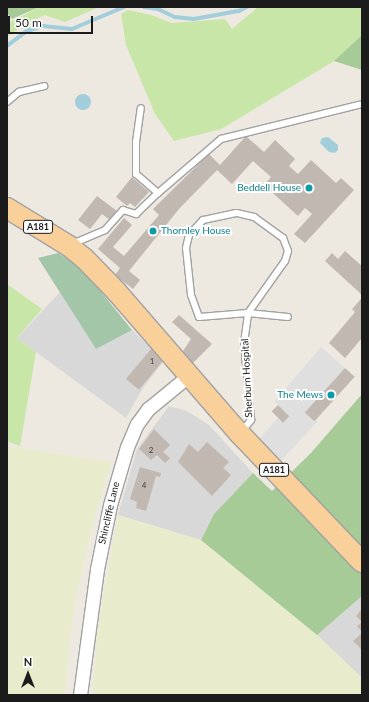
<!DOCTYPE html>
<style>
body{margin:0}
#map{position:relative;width:369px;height:702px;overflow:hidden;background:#ede9e1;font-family:Lato,sans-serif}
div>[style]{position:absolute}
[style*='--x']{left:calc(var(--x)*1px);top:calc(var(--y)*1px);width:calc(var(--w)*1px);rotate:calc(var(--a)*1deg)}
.residential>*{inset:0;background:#d9d8d8}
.farmland>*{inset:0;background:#e9eccc}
.grass>*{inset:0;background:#c7e6a7}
.forest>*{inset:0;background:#a6cb97}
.cemetery>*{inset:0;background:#a3c5a8}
.parking>*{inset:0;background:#dfdfdf}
.water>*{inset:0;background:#a2cdda}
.round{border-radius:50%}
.stream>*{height:3.5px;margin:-1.75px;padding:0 1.75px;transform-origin:1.75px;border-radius:1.75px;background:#a2cdda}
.building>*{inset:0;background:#c1b8b1;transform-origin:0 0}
.roads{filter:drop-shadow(1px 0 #a2a2a2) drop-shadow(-1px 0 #a2a2a2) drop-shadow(0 1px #a2a2a2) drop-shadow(0 -1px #a2a2a2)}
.lane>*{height:6px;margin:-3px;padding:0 3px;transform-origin:3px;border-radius:3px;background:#fff}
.street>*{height:13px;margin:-6.5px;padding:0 6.5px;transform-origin:6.5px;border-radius:6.5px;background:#fff}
.primary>*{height:20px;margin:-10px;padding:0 10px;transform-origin:10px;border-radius:10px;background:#f9cf9a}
.dots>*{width:11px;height:11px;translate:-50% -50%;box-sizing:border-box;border:2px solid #fff;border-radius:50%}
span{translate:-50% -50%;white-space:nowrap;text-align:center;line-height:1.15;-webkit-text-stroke:4px #fff;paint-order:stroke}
.number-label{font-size:8px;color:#444240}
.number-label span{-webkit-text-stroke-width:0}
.shield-label span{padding:1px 3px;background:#fff;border:1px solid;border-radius:3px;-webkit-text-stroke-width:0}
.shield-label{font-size:9px;color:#1b1b1b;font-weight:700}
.culture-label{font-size:10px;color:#0d838f}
.right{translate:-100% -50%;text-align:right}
.left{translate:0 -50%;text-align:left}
.street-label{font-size:10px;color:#1b1b1b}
.frame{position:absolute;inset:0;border:8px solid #1b1b1b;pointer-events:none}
.north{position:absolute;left:8px;top:654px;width:40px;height:40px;-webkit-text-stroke:3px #fff;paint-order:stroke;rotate:0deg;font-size:11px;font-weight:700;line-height:16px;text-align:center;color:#1b1b1b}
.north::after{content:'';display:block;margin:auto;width:14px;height:18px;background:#1b1b1b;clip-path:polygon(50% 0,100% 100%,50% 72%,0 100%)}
.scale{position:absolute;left:8px;top:16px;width:85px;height:18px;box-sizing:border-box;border:2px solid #1b1b1b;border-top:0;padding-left:5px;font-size:12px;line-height:14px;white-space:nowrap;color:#1b1b1b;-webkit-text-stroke:3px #fff;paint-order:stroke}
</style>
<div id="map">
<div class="residential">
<div style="clip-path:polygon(60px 292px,96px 349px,132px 330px,164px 360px,141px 391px,126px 418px,17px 338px)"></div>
<div style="clip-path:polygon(169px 406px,187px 411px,209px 425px,253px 473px,214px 514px,201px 540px,118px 515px,137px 449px)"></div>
<div style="clip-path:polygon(362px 596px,362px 678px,317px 635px)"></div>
</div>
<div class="farmland">
<div style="clip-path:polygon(7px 446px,111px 462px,92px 526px,78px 588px,70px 635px,65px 695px,7px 695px)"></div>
<div style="clip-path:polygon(118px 515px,201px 540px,317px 635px,362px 678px,362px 695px,93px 695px,98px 628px)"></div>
</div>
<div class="grass">
<div style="clip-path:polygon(39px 7px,99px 7px,65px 22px,45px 15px,25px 24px,7px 37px,7px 24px)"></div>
<div style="clip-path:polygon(258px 7px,362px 7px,362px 35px,334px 61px,221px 129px,174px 141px,155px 114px,126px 45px,121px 14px,128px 10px,151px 15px,172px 23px,225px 19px,232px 29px)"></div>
<div style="clip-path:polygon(7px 284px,42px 309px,17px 338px,36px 352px,20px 446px,7px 441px)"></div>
</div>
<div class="forest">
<div style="clip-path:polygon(7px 7px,39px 7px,12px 19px,7px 13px)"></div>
<div style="clip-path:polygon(362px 35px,362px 70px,334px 61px)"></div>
<div style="clip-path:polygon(362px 394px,362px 596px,317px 635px,201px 540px,214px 514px,253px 473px,272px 491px,311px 453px)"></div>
</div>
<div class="cemetery">
<div style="clip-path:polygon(58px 253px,82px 268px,132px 330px,96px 349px,38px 258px)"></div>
</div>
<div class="parking">
<div style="clip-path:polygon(321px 347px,345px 368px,307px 413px,317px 422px,279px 463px,258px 440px,278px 418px,283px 422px,289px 416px,275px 401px)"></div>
</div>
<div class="water">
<div class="round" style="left:75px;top:94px;width:16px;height:16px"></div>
<div style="clip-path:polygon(328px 137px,338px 145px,338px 150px,335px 153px,329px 152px,320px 143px,322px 138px)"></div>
</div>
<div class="stream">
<div style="--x:144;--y:7;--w:14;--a:8"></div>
<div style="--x:158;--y:9;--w:19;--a:25"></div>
<div style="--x:175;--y:17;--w:19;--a:6"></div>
<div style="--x:194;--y:19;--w:46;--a:-10.1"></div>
<div style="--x:239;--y:11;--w:9;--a:-27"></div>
<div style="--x:7;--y:46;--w:25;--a:-37"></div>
<div style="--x:27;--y:31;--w:17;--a:-17"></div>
<div style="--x:43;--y:26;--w:29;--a:6"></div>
<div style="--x:72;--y:29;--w:56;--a:-22.9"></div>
</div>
<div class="building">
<div style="clip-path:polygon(246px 136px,264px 152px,275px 140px,295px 159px,289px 166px,298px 174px,311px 160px,336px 183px,341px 178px,354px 190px,305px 243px,294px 234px,312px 214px,305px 208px,298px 216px,264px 185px,271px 177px,253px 161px,232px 184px,217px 170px,179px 209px,129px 271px,140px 280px,133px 289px,115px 275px,120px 268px,98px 249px,124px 218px,132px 225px,113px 247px,124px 256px,159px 215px,153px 209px,209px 154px,220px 165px)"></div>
<div style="clip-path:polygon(132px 177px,149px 192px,135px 207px,130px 203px,127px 206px,116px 197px)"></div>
<div style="clip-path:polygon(97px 196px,117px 211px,110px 220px,102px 214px,90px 229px,78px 220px)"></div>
<div style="clip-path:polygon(345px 251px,362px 266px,362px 295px,325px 261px,332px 253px,338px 259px)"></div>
<div style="clip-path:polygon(361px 299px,362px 338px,345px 358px,329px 343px,355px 312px,352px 309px)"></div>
<div style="clip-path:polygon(179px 315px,212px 344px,190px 366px,179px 357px,191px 339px,172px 322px)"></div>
<div style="left:151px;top:349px;width:17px;height:39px;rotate:40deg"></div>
<div style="left:345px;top:368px;width:13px;height:60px;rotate:42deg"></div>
<div style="left:278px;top:405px;width:16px;height:9px;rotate:45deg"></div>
<div style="clip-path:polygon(154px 429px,170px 445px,163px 452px,170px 458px,165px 463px,157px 455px,151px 460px,139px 449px)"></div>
<div style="clip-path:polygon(207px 442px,229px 462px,223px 468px,231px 475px,212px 496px,178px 462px,189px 444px,198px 452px)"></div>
<div style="clip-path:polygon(140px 467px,161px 473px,160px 477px,156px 476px,146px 511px,136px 508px,137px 502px,130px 499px)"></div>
<div style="clip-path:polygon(361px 610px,362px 611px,362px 632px,357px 626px,362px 622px,356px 616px)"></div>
<div style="clip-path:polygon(362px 633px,362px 650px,353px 641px)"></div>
</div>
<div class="roads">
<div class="lane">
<div style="--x:7;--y:102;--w:16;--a:-40"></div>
<div style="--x:19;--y:92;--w:26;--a:-13"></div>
<div style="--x:158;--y:193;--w:83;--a:-40.6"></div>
<div style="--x:221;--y:139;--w:145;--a:-13.9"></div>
<div style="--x:72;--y:244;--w:36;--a:-23"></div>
<div style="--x:105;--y:230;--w:27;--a:-48"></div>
<div style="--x:123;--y:210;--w:14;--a:17"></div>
<div style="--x:136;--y:214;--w:30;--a:-44"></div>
<div style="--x:158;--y:193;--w:29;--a:-139"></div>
<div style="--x:136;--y:174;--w:32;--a:-90"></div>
<div style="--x:136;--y:142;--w:34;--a:-82"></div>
<div style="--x:241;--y:432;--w:16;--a:-50"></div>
<div style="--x:251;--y:420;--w:77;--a:-95.2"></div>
<div style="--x:244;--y:343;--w:30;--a:-82"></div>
<div style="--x:248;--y:313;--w:64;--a:-54.6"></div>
<div style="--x:285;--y:261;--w:10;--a:-73"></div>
<div style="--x:288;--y:251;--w:14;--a:-111"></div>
<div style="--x:283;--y:238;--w:36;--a:-144"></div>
<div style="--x:254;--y:217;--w:18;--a:-167"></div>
<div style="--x:236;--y:213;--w:34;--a:168"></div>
<div style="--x:203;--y:220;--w:21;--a:133"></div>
<div style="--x:189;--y:235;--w:13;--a:103"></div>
<div style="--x:186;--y:248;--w:47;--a:83.9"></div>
<div style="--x:191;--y:295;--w:23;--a:70"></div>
<div style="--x:199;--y:317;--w:49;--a:-4.7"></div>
<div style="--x:248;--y:313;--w:40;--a:5.7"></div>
</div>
<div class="street">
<div style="--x:80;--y:695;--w:127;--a:-82.3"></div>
<div style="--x:97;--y:569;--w:65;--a:-78.5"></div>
<div style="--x:110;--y:505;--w:60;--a:-73.7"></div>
<div style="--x:127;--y:447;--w:25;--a:-67"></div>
<div style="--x:137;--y:424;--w:19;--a:-54"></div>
<div style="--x:148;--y:409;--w:52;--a:-39.5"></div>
</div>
<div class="primary">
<div style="--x:7;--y:208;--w:73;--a:31.5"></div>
<div style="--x:69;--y:246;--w:19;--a:39"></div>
<div style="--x:84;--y:258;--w:46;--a:45.9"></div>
<div style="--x:116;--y:291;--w:189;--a:49.1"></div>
<div style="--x:240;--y:434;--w:177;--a:46.4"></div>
</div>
</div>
<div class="dots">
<div style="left:309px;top:188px;background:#0f9aa8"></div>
<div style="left:153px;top:231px;background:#0f9aa8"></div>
<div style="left:331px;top:395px;background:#0f9aa8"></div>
</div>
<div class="number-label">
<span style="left:152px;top:362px">1</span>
<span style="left:151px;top:451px">2</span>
<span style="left:144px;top:486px">4</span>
</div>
<div class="shield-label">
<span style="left:38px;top:227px">A181</span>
<span style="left:274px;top:470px">A181</span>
</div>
<div class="culture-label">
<span class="right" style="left:301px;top:188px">Beddell House</span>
<span class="left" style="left:161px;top:231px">Thornley House</span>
<span class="right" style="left:323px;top:395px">The Mews</span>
</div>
<div class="street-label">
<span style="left:247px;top:378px;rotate:-93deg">Sherburn Hospital</span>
<span style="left:109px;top:513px;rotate:-77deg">Shincliffe Lane</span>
</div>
<div class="frame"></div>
<div class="north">N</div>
<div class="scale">50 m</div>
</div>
